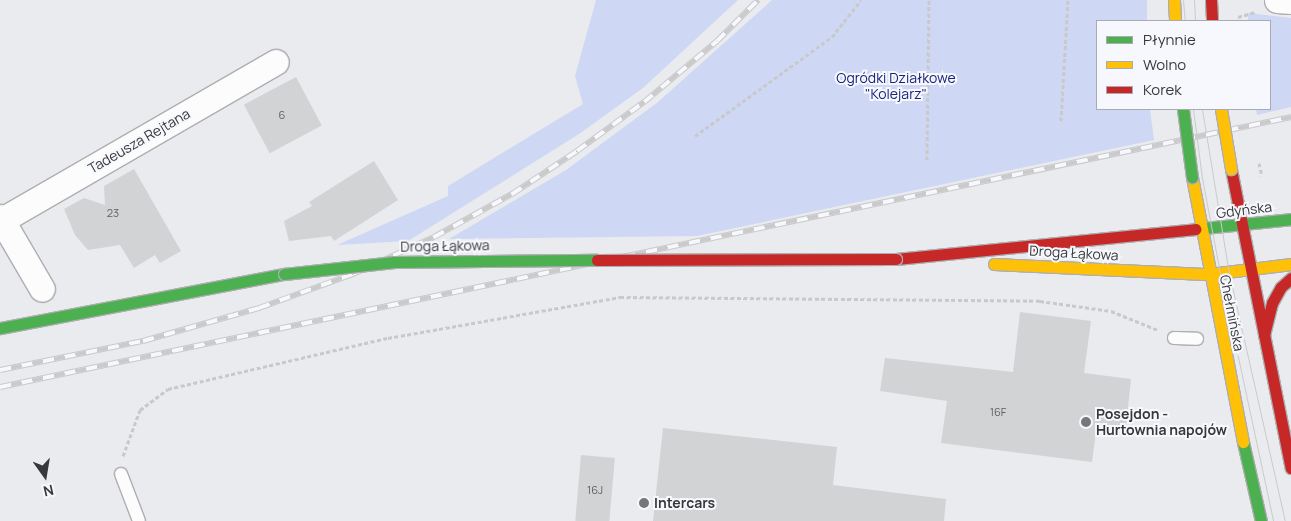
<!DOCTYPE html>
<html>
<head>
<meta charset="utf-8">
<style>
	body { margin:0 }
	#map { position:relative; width:1291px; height:521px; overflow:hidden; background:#eaebef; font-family:Manrope,sans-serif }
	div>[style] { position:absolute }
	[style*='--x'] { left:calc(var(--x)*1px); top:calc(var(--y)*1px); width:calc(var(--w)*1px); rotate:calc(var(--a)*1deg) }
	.green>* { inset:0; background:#ced8f4 }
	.building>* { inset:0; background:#d2d3d5; transform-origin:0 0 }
	.path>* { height:3px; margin-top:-1.5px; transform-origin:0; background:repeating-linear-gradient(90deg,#c9c9ca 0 4px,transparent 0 6.5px) }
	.roads { filter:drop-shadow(1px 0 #aeaeb1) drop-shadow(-1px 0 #aeaeb1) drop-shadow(0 1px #aeaeb1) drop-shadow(0 -1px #aeaeb1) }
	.lane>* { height:12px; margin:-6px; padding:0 6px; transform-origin:6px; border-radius:6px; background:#fcfcfd }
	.street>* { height:25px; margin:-12.5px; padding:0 12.5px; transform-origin:12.5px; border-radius:12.5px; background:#fcfcfd }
	.fast>* { height:11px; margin:-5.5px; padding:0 5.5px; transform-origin:5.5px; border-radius:5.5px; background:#4caf50 }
	.slow>* { height:11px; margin:-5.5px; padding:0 5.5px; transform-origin:5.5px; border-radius:5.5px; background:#ffc107 }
	.jam>* { height:11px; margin:-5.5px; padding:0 5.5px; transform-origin:5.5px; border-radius:5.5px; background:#c62828 }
	.tram>* { height:1px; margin:-0.5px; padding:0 0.5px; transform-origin:0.5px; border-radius:0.5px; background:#cacacb }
	.rail>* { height:5.5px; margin-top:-2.75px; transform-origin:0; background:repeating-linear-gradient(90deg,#f6f8fd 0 11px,#cacacb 0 22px); box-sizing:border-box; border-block:1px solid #cacacb }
	.path-bridge>* { height:3px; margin-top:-1.5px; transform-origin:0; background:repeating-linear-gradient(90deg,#c9c9ca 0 4px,transparent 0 6.5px) }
	.bridges { filter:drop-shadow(1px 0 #aeaeb1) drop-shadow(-1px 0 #aeaeb1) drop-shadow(0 1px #aeaeb1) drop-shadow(0 -1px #aeaeb1) }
	.fast-bridge>* { height:11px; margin:-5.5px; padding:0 5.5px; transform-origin:5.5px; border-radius:5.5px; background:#4caf50 }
	.slow-bridge>* { height:11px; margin:-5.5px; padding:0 5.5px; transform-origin:5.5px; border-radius:5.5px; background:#ffc107 }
	.jam-bridge>* { height:11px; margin:-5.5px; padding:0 5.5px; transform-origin:5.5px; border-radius:5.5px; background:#c62828 }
	.dots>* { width:14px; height:14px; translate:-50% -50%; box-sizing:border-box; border:2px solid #f6f8fd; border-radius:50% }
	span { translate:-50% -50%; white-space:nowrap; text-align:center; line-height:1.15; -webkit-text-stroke:4px #f6f8fd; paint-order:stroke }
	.number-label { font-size:11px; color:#5f6062 }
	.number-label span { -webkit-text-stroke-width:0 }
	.park-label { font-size:14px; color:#1a2278 }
	.street-label { font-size:14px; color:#38383a }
	.poi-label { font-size:14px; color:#38383a; font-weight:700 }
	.left { translate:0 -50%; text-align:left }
	.legend { position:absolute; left:1096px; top:20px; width:175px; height:90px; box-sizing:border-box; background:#f6f8fd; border:1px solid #aaabaf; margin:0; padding:6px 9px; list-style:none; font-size:15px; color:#38383a }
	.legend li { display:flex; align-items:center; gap:10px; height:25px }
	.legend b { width:25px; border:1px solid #aaabaf }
	.north { position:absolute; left:20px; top:451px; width:50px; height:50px; -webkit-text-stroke:4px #f6f8fd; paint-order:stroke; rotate:167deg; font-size:14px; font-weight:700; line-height:20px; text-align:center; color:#38383a }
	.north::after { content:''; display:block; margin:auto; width:18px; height:22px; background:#38383a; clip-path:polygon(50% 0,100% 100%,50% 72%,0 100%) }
</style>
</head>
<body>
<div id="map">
	<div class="green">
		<div style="clip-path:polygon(596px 0,738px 0,643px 88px,579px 134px,408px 241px,337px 245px,448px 196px,448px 186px,583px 104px,575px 76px)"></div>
		<div style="clip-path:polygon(772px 0,1147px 0,1147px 21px,1097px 21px,1097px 109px,1150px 109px,1154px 140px,697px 236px,449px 239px,566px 170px,658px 102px)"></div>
		<div style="clip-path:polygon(1248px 13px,1291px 18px,1291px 107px,1257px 115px,1256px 109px,1270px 109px,1270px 21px,1248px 21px)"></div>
	</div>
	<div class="building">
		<div style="left:296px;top:77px;width:55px;height:59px;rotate:62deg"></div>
		<div style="clip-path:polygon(374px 161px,398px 200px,334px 241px,331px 236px,289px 241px,284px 221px,312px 206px,309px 202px)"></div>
		<div style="clip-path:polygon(134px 169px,181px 251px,160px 263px,155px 255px,134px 268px,120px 245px,88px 250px,75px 235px,64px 209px,84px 198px,105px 205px,104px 186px)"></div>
		<div style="clip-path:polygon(1020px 312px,1091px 321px,1084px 373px,1131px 379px,1126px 427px,1097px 424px,1092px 462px,941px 443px,947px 401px,880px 391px,885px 358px,1013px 372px)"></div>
		<div style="clip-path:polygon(663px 428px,837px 447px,833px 485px,946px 499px,944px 521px,653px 521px)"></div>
		<div style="left:581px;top:455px;width:34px;height:66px;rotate:5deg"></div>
	</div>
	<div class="path">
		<div style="--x:1238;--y:17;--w:19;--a:-16"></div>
		<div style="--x:1061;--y:121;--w:121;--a:-86.7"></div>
		<div style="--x:695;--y:136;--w:169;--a:-35.9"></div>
		<div style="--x:832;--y:37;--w:47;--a:-51.9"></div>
		<div style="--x:927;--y:160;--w:160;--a:-89.3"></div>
		<div style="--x:123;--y:456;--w:49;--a:-69.7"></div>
		<div style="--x:140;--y:410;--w:35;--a:-37"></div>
		<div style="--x:168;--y:389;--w:226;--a:-13.1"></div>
		<div style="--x:388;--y:338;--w:236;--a:-10"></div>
		<div style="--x:620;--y:297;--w:420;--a:0.5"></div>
		<div style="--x:1040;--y:301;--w:72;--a:8"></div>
		<div style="--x:1111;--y:311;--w:51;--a:22"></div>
	</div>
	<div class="roads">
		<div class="lane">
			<div style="--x:1174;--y:338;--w:23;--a:2"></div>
			<div style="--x:121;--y:474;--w:50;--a:69"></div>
		</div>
		<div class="street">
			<div style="--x:1277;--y:0;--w:14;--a:4"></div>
			<div style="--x:0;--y:217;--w:83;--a:59.7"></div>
			<div style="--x:2;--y:220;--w:316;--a:-30"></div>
		</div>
		<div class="fast">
			<div style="--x:1195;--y:229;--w:97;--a:-5.9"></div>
			<div style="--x:0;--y:328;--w:289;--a:-10.8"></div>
			<div style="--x:1243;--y:442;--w:81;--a:77.2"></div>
		</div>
		<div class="slow">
			<div style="--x:1174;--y:0;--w:21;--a:87"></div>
			<div style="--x:1192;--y:177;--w:270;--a:79.1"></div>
			<div style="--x:994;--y:264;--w:216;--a:2.7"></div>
			<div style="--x:1210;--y:274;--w:82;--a:-7"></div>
		</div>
		<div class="jam">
			<div style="--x:1211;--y:0;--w:21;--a:87"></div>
			<div style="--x:1231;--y:169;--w:305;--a:78.7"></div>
			<div style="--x:896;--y:259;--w:301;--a:-5.7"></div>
			<div style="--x:1264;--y:335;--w:33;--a:-76"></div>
			<div style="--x:1272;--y:303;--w:18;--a:-61"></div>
			<div style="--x:1281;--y:287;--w:13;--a:-42"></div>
		</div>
	</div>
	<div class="tram">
		<div style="--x:1183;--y:0;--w:21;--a:85"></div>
		<div style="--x:1194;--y:0;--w:21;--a:87"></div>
		<div style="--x:1193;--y:109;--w:70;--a:82.6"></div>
		<div style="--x:1202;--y:178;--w:97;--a:79.3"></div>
		<div style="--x:1220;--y:273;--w:254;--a:77.9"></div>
		<div style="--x:1202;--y:109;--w:166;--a:80.7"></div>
		<div style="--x:1229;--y:273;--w:254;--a:77.3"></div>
	</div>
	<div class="rail">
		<div style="--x:0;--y:370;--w:146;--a:-11.5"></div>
		<div style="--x:143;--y:341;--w:121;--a:-15.9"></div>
		<div style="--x:259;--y:308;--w:100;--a:-19.9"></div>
		<div style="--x:353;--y:274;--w:89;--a:-24.6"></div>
		<div style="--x:434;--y:237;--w:89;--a:-28.9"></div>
		<div style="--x:512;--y:194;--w:78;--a:-33.5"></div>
		<div style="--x:577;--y:151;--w:83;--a:-36.2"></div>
		<div style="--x:644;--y:102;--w:95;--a:-39.9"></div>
		<div style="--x:717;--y:41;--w:58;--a:-45"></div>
		<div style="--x:0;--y:387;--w:1319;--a:-11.81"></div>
	</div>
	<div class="path-bridge">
		<div style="--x:1259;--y:163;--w:13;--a:77"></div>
	</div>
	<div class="bridges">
		<div class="fast-bridge">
			<div style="--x:1183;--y:109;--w:69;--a:82.5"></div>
			<div style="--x:284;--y:274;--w:111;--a:-6.2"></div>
			<div style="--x:394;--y:262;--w:203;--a:-0.6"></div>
		</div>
		<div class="slow-bridge">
			<div style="--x:1221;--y:109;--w:61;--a:80.5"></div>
		</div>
		<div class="jam-bridge">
			<div style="--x:597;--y:260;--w:299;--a:-0.2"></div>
		</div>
	</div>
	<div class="dots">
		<div style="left:1086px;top:422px;background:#767779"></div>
		<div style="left:644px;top:503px;background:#767779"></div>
	</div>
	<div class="number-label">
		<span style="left:282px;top:115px">6</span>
		<span style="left:113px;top:213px">23</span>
		<span style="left:998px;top:412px">16F</span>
		<span style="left:595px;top:490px">16J</span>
	</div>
	<div class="park-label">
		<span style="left:896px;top:86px">Ogródki Działkowe<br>"Kolejarz"</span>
	</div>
	<div class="street-label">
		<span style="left:139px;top:141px;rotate:-30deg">Tadeusza Rejtana</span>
		<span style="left:1244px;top:210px;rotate:-7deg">Gdyńska</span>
		<span style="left:445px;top:246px;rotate:-1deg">Droga Łąkowa</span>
		<span style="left:1074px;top:253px;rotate:3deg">Droga Łąkowa</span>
		<span style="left:1232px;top:313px;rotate:79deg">Chełmińska</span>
	</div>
	<div class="poi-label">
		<span class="left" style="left:1096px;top:422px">Posejdon -<br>Hurtownia napojów</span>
		<span class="left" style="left:654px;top:503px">Intercars</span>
	</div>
	<ul class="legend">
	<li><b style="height:6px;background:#4caf50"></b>Płynnie</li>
	<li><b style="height:6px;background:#ffc107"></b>Wolno</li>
	<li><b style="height:6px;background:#c62828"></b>Korek</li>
	</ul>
	<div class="north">N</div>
</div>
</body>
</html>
